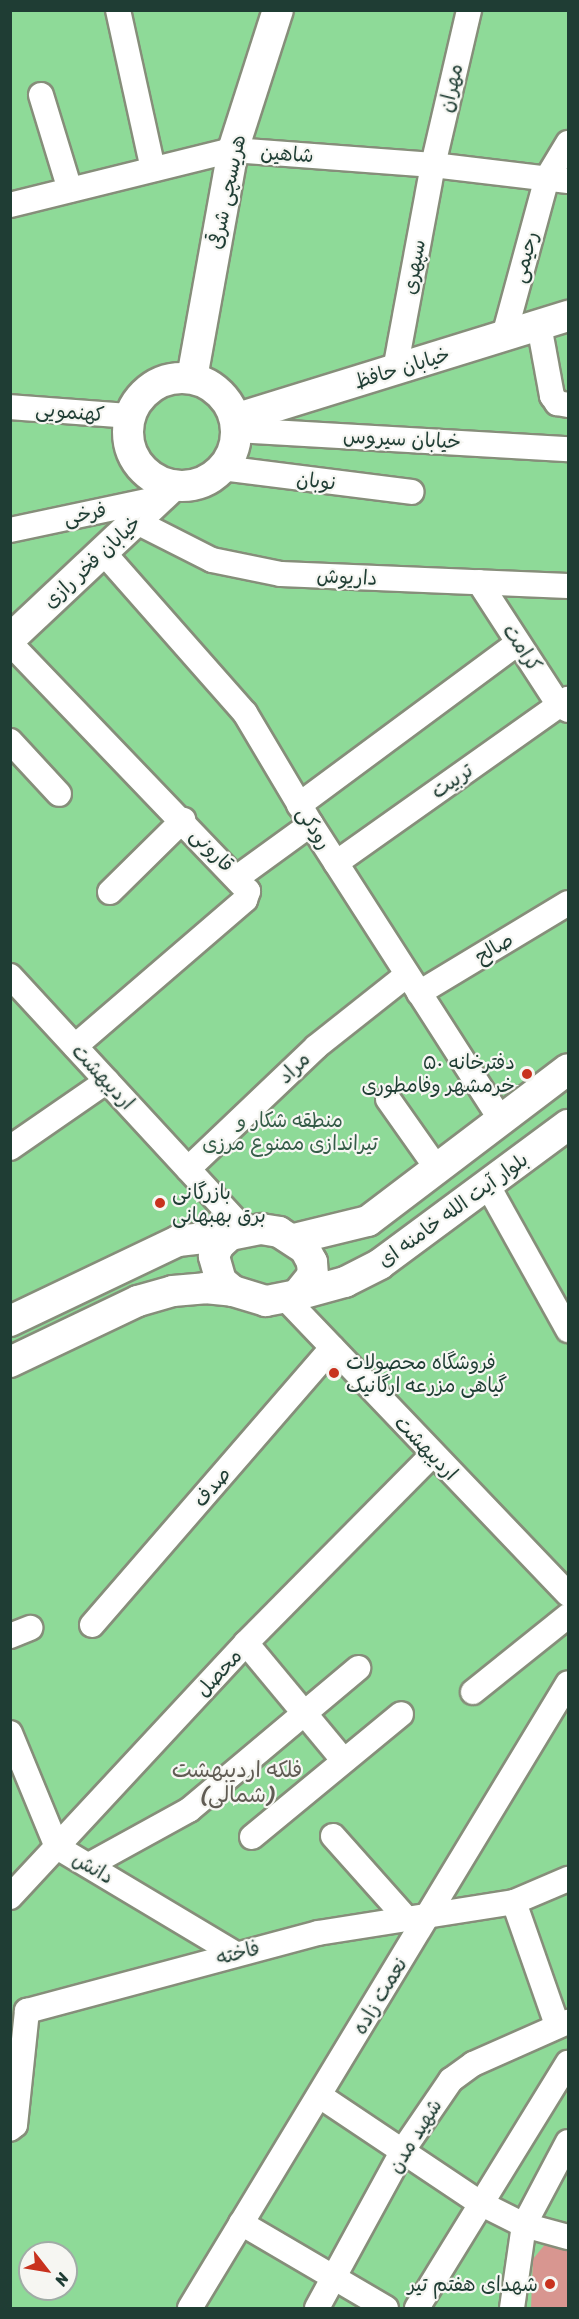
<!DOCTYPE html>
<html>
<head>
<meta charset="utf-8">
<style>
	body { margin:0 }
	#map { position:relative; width:579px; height:2319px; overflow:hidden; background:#ece0bf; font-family:Sriracha,"Playpen Sans Arabic",sans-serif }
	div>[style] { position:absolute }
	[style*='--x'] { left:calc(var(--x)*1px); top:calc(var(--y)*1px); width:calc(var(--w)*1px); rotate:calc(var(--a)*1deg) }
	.green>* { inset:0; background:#8eda98 }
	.building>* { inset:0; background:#d89690 }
	.roads { filter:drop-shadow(2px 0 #868e7a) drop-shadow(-2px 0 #868e7a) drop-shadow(0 2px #868e7a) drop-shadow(0 -2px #868e7a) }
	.minor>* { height:24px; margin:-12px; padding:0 12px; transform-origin:12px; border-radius:12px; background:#fff }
	.major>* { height:30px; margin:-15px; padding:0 15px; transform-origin:15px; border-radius:15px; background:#fff }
	.major>.ring { margin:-15px; padding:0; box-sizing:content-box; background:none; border:30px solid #fff; border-radius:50% }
	.dots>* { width:16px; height:16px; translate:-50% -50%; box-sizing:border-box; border:3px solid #f6f6f2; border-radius:50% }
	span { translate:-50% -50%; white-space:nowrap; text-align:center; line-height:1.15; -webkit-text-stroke:4.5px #f6f6f2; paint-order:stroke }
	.street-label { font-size:20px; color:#1f3d34 }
	.poi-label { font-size:20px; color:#1f3d34 }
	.right { translate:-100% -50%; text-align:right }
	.left { translate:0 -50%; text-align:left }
	.park-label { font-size:20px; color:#355c48 }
	.quarter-label { font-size:22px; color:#605c54 }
	.frame { position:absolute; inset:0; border:12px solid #1f3d34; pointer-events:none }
	.north { position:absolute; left:18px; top:2241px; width:60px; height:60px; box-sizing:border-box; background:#f6f6f2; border:2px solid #a0aca6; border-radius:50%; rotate:121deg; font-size:16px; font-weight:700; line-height:24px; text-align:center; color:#1f3d34 }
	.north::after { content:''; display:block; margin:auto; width:21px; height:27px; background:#c8321e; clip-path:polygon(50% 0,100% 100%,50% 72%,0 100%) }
</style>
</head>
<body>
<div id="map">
	<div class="green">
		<div style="clip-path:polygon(evenodd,11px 11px,568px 11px,568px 2308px,11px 2308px,11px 11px,30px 2253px,66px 2253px,66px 2289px,30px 2289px,30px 2253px)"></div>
	</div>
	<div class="building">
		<div style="clip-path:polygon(547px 2242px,568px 2247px,568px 2308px,531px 2308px,533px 2259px)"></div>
	</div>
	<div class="roads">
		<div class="minor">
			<div style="--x:118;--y:10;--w:163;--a:77.6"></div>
			<div style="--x:41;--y:95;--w:99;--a:73"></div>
			<div style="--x:10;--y:205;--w:230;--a:-13.9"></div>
			<div style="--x:233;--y:150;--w:201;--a:4.3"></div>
			<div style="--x:433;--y:165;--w:136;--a:6.8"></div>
			<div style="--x:539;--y:325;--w:72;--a:79.6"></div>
			<div style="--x:552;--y:396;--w:9;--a:54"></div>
			<div style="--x:557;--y:403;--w:11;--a:10"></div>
			<div style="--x:504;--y:336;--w:164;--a:-74.8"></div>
			<div style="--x:547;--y:178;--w:41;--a:-59"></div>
			<div style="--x:395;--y:370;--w:208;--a:-79.5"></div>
			<div style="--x:433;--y:165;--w:159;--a:-76.9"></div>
			<div style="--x:10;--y:407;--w:120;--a:4.3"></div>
			<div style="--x:236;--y:430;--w:333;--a:3.3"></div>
			<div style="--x:222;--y:468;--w:191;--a:7.2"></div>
			<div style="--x:135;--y:521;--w:86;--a:26.9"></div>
			<div style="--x:212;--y:560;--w:70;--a:11.5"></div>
			<div style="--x:281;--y:574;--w:287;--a:2.4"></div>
			<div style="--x:10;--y:530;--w:153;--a:-12"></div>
			<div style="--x:103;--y:552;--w:215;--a:48.6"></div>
			<div style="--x:245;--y:713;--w:129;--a:59.3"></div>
			<div style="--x:311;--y:824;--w:353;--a:57.3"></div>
			<div style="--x:479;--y:582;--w:147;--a:57"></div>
			<div style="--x:559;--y:705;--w:10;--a:29"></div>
			<div style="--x:10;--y:643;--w:344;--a:46.2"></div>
			<div style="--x:248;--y:891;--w:9;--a:108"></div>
			<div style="--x:245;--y:900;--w:224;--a:139.3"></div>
			<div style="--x:10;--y:741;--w:72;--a:47.2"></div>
			<div style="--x:299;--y:805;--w:272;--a:-36.5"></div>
			<div style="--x:336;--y:863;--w:284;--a:-35.3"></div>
			<div style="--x:238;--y:877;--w:90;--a:-36"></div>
			<div style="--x:110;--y:892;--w:103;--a:-44.6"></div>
			<div style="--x:10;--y:976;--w:345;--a:47.3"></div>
			<div style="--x:419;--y:993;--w:174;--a:-31.1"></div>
			<div style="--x:388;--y:1099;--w:87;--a:54.8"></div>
			<div style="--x:10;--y:1148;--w:118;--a:-34.6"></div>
			<div style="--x:188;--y:1169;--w:177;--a:-43.6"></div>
			<div style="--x:316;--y:1047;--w:116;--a:-38.4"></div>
			<div style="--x:488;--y:1186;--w:165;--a:60.9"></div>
			<div style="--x:286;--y:1299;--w:408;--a:46.3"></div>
			<div style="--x:92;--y:1625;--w:367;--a:-49.1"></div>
			<div style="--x:10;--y:1636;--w:22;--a:-22"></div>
			<div style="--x:246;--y:1643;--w:153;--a:50.3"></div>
			<div style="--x:473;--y:1692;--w:122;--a:-38.7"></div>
			<div style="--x:10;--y:1733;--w:123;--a:67.6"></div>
			<div style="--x:57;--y:1847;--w:206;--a:30.9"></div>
			<div style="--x:333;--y:1836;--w:111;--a:48.3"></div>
			<div style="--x:252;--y:1837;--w:193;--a:-39.5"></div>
			<div style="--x:89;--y:1865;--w:114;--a:-28.8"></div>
			<div style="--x:189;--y:1810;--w:221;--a:-40"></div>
			<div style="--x:10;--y:1897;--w:347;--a:-47.1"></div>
			<div style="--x:246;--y:1643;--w:264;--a:-45.3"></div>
			<div style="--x:514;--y:1902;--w:130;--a:70.7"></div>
			<div style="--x:320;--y:2096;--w:192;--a:33.8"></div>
			<div style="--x:480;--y:2203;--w:49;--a:26.6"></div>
			<div style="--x:524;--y:2225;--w:46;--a:15.3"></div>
			<div style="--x:10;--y:2129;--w:6;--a:-39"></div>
			<div style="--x:15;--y:2125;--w:115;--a:-84"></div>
			<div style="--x:27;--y:2011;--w:301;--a:-15"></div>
			<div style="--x:318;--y:1933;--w:198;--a:-9"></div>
			<div style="--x:514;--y:1902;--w:59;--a:-23.1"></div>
			<div style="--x:241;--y:2223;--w:168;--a:30.4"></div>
			<div style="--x:190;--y:2308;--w:730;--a:-58.83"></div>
			<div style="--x:317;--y:2308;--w:180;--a:-61.4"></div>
			<div style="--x:403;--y:2150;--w:85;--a:-55.6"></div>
			<div style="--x:451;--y:2080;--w:27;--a:-36"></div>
			<div style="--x:473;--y:2064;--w:104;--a:-23.9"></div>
			<div style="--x:417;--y:2308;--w:288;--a:-58.4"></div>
			<div style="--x:512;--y:2308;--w:84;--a:-81.8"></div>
			<div style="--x:524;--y:2225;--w:94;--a:-62.1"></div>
		</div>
		<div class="major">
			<div class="ring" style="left:128px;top:378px;width:78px;height:78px"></div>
			<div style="--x:192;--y:378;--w:232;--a:-79.8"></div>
			<div style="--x:233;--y:150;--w:147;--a:-72.2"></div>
			<div style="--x:235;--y:419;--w:349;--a:-17.2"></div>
			<div style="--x:10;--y:639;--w:224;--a:-43.2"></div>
			<div style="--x:261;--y:1229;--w:18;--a:9"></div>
			<div style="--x:279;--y:1232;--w:31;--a:33"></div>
			<div style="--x:305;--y:1249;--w:15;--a:62"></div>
			<div style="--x:312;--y:1262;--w:13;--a:86"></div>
			<div style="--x:313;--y:1275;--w:26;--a:129"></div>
			<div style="--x:297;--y:1295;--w:32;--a:169"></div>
			<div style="--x:266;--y:1301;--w:34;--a:-163"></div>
			<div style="--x:233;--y:1291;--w:16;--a:-140"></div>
			<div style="--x:221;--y:1281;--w:26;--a:-106"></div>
			<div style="--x:214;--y:1256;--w:12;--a:-66"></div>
			<div style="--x:219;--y:1245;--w:15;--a:-42"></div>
			<div style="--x:230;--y:1235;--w:32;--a:-11"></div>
			<div style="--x:294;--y:1239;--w:76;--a:-13.7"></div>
			<div style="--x:368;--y:1221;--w:251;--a:-37.2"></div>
			<div style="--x:297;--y:1295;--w:50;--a:-15.2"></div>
			<div style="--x:345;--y:1282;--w:39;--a:-27"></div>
			<div style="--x:380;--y:1264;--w:234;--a:-36.5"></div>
			<div style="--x:10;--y:1321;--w:186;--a:-25.5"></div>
			<div style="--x:178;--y:1241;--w:52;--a:-6.6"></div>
			<div style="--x:10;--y:1362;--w:142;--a:-25.5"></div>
			<div style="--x:138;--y:1301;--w:36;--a:-16"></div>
			<div style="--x:173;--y:1291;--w:32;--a:-5"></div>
			<div style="--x:205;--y:1288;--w:28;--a:6"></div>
		</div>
	</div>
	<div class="dots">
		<div style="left:527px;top:1074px;background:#c8321e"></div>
		<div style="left:160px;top:1203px;background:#c8321e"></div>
		<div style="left:334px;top:1373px;background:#c8321e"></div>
		<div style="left:550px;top:2284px;background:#c8321e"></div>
	</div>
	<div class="street-label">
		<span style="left:451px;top:88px;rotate:-77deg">مهران</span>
		<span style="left:287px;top:154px;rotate:4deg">شاهین</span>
		<span style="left:227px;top:192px;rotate:-78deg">هریسچی شرقی</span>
		<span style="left:525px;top:257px;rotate:-75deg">رحیمی</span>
		<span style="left:414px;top:267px;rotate:-80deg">سپهری</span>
		<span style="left:402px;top:368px;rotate:-17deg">خیابان حافظ</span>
		<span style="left:70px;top:412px;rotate:5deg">کهنمویی</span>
		<span style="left:402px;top:439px;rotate:3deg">خیابان سیروس</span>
		<span style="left:316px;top:481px;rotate:6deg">نوبان</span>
		<span style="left:85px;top:514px;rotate:-12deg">فرخی</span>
		<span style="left:92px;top:562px;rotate:-43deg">خیابان فخر رازی</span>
		<span style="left:347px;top:577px;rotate:3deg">داریوش</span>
		<span style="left:522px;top:648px;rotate:56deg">کرامت</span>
		<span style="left:452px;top:781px;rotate:-35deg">تربیت</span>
		<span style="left:314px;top:828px;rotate:58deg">رودکی</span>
		<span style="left:212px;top:850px;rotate:46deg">قارونی</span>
		<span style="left:494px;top:948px;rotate:-31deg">صالح</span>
		<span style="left:294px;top:1068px;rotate:-44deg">مراد</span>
		<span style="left:103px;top:1077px;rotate:47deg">اردیبهشت</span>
		<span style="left:453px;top:1210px;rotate:-36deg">بلوار آیت الله خامنه ای</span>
		<span style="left:426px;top:1448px;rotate:46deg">اردیبهشت</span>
		<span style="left:212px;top:1487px;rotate:-49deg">صدف</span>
		<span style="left:219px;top:1673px;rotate:-47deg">محصل</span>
		<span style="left:93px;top:1868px;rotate:30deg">دانش</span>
		<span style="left:238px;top:1953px;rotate:-14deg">فاخته</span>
		<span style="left:380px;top:1996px;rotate:-59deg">نعمت زاده</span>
		<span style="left:415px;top:2136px;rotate:-58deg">شهید مدن</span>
	</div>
	<div class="poi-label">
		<span class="right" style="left:515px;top:1074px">دفترخانه ۵۰<br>خرمشهر وفامطوری</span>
		<span class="left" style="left:172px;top:1204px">بازرگانی<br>برق بهبهانی</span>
		<span class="left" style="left:346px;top:1374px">فروشگاه محصولات<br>گیاهی مزرعه ارگانیک</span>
		<span class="right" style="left:538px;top:2284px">شهدای هفتم تیر</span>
	</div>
	<div class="park-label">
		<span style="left:290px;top:1132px">منطقه شکار و<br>تیراندازی ممنوع مرزی</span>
	</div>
	<div class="quarter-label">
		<span style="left:237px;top:1782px">فلکه اردیبهشت<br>(شمالی)</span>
	</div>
	<div class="frame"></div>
	<div class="north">N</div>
</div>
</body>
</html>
